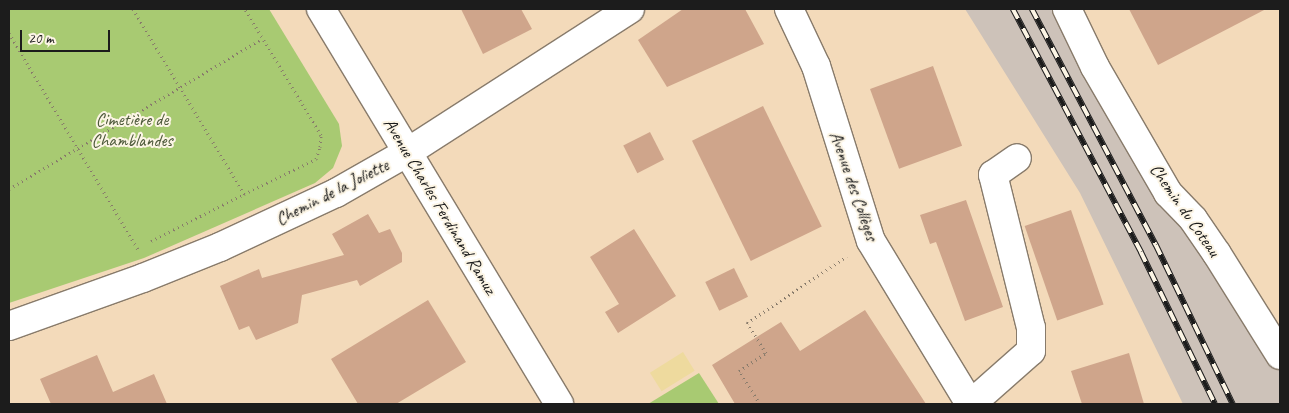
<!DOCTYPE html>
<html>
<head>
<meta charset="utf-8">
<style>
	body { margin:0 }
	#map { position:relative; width:1289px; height:413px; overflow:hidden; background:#f3daba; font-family:Caveat,sans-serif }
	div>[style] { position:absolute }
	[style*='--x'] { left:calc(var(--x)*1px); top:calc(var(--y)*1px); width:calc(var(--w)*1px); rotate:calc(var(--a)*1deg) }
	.industrial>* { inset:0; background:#cdc2b9 }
	.green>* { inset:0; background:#a8ca72 }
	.sand>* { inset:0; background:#eeda9e; transform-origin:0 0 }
	.building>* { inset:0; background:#cfa58b; transform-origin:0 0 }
	.path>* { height:3px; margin-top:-1.5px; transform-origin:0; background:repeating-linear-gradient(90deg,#887b6b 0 1px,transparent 0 5px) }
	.roads { filter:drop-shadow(1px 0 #887b6b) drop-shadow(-1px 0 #887b6b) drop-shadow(0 1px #887b6b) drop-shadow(0 -1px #887b6b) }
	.minor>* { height:28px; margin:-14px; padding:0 14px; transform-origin:14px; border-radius:14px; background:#fff }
	.rail>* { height:5.5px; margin-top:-2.75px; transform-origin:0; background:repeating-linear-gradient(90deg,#fcf5e5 0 11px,#1c1c1c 0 22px); box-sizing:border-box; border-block:1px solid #1c1c1c }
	span { translate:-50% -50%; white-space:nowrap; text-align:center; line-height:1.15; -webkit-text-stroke:4px #fcf5e5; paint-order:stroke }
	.park-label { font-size:18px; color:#4d593a }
	.street-label { font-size:18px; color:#1c1c1c }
	.frame { position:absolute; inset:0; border:10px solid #1c1c1c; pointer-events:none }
	.scale { position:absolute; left:20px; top:30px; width:90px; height:22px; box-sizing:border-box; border:2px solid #1c1c1c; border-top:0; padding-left:6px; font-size:15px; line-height:18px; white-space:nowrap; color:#1c1c1c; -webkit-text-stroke:4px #fcf5e5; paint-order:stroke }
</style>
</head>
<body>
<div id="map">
	<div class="industrial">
		<div style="clip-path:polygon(965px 9px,1067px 9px,1280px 355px,1280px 404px,1183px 404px,1080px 193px)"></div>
	</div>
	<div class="green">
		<div style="clip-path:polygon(9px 9px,269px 9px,339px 124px,342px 146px,333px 168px,315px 183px,144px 258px,9px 303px)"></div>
		<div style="clip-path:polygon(699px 373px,719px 404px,648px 404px)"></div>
	</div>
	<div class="sand">
		<div style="left:683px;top:352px;width:22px;height:39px;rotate:58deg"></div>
	</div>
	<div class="building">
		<div style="clip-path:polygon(461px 9px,521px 9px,532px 29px,483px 54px)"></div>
		<div style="clip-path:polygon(683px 9px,745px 9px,764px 44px,667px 87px,638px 40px)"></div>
		<div style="clip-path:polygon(1129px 9px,1266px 9px,1158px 65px)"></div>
		<div style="left:933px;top:66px;width:85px;height:67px;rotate:70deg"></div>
		<div style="left:763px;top:106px;width:134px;height:79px;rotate:64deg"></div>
		<div style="left:650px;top:132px;width:31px;height:30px;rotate:63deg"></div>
		<div style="clip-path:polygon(966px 200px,1003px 307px,965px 321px,936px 242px,930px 244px,920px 215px)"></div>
		<div style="left:1071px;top:210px;width:100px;height:49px;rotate:71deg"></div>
		<div style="clip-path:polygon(368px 214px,379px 233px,390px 229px,402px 253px,402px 262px,360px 286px,357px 280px,302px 295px,298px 323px,256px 340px,249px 326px,239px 330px,220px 286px,259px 269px,262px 278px,344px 255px,332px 234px)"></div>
		<div style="clip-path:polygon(634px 229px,676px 296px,618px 333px,605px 312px,619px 304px,590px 257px)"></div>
		<div style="left:734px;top:268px;width:32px;height:32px;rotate:64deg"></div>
		<div style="clip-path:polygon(428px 300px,466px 362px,396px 404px,358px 404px,331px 359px)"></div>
		<div style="clip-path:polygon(865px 310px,926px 404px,735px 404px,712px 365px,781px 322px,800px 351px)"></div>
		<div style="clip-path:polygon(1129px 353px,1144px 404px,1082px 404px,1071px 371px)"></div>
		<div style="clip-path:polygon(97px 355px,113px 392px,154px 374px,167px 404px,51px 404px,40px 379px)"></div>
	</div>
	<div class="path">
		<div style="--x:133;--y:9;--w:216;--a:59"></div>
		<div style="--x:244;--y:194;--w:80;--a:-25.9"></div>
		<div style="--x:316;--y:159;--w:13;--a:-72"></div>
		<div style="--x:320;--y:147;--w:12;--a:-85"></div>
		<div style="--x:321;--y:135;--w:147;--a:-121.1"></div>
		<div style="--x:9;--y:33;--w:252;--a:59.2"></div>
		<div style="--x:9;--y:189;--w:294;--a:-30.7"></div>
		<div style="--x:151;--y:241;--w:104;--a:-26.8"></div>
		<div style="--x:760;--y:404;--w:39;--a:-122"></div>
		<div style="--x:739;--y:371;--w:32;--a:-34"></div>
		<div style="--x:766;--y:353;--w:36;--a:-122"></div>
		<div style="--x:747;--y:323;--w:120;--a:-33.8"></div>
	</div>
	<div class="roads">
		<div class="minor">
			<div style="--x:321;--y:9;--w:461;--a:58.9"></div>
			<div style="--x:789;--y:9;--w:63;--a:64.7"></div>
			<div style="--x:816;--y:66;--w:183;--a:72.6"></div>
			<div style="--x:871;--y:241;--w:191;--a:58.7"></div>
			<div style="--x:1067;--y:9;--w:64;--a:64.2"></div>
			<div style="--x:1095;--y:67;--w:146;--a:59.9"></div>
			<div style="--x:1168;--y:193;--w:36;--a:46"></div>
			<div style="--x:1193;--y:219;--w:42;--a:55.6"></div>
			<div style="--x:1217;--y:254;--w:119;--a:58"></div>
			<div style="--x:9;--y:326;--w:142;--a:-19.7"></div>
			<div style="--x:143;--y:278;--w:83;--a:-21.9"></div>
			<div style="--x:220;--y:247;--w:128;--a:-25"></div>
			<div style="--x:336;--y:193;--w:83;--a:-29.7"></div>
			<div style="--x:408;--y:152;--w:264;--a:-32.8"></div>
			<div style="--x:971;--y:404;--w:80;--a:-41.5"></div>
			<div style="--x:1031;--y:351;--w:23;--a:-90"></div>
			<div style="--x:1031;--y:328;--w:158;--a:-103.9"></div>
			<div style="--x:993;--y:175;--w:29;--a:-35"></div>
		</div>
	</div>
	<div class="rail">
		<div style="--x:1013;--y:9;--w:275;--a:62.2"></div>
		<div style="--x:1141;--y:252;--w:169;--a:64"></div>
		<div style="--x:1032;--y:9;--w:267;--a:62.3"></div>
		<div style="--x:1156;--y:245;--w:177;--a:64.2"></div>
	</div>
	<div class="park-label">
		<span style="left:132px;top:130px">Cimetière de<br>Chamblandes</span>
	</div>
	<div class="street-label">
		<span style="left:854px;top:186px;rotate:71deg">Avenue des Collèges</span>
		<span style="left:332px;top:192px;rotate:-27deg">Chemin de la Joliette</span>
		<span style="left:440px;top:206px;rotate:59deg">Avenue Charles Ferdinand Ramuz</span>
		<span style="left:1185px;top:210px;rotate:55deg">Chemin du Coteau</span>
	</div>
	<div class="frame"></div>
	<div class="scale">20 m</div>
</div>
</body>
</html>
